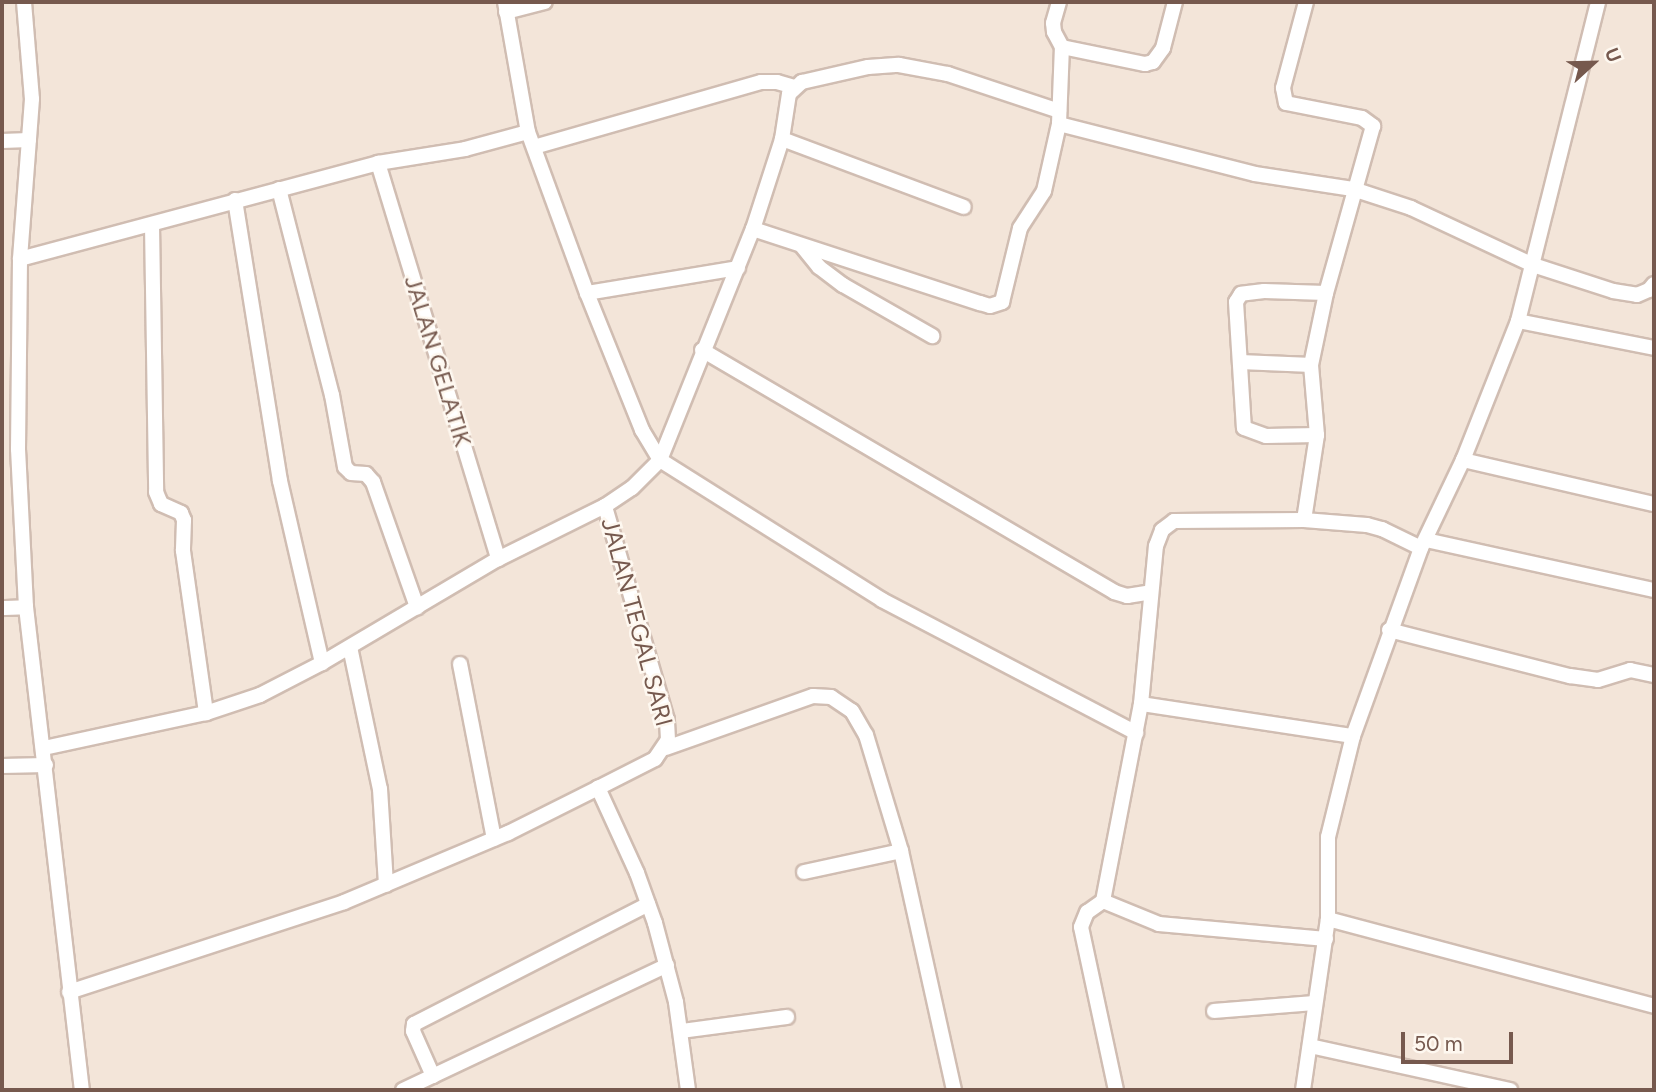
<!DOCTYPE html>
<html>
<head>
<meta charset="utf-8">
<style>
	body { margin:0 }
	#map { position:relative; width:1656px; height:1092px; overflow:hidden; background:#fcf3ea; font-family:Figtree,sans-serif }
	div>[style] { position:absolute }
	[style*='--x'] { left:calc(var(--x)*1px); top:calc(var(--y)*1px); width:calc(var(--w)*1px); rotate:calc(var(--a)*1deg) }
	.residential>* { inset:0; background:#f3e5d9; transform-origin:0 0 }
	.roads { filter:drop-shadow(2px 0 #d0bdb2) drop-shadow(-2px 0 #d0bdb2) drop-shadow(0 2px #d0bdb2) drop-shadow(0 -2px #d0bdb2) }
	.street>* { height:14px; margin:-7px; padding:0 7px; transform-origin:7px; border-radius:7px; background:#fff }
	span { translate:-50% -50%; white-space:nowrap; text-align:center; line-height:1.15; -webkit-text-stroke:5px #fef8f0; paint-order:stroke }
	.street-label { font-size:24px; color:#76594e }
	.frame { position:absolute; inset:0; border:4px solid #76594e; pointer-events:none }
	.north { position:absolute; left:1558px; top:28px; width:70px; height:70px; -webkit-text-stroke:5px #fef8f0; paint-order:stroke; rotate:68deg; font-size:19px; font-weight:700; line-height:28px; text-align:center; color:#76594e }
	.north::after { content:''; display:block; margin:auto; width:24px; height:32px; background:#76594e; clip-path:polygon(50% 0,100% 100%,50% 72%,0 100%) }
	.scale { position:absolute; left:1401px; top:1032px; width:112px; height:32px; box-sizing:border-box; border:4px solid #76594e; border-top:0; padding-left:9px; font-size:21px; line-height:24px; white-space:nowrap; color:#76594e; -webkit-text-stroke:5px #fef8f0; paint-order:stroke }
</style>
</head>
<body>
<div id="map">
	<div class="residential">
		<div style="left:2px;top:2px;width:1652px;height:1088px"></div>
	</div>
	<div class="roads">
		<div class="street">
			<div style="--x:24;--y:2;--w:97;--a:85.3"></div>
			<div style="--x:32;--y:99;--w:160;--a:94.3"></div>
			<div style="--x:20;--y:259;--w:190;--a:90.6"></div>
			<div style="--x:18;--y:449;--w:158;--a:87.1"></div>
			<div style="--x:26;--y:607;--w:486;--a:83.4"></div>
			<div style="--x:505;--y:2;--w:132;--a:80"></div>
			<div style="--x:528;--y:132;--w:171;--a:69.9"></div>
			<div style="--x:587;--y:293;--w:148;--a:68.1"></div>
			<div style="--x:642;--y:430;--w:35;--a:59"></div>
			<div style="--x:660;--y:460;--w:262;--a:32.2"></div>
			<div style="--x:882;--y:600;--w:287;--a:27.6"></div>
			<div style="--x:1306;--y:2;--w:89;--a:105"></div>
			<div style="--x:1283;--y:88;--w:15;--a:79"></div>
			<div style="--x:1286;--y:103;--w:77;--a:11.2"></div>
			<div style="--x:1362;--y:118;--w:14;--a:36"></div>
			<div style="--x:1373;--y:126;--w:173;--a:105.7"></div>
			<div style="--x:506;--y:12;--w:40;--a:-14.4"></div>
			<div style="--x:1062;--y:47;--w:85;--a:11.6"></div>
			<div style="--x:1145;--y:64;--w:8;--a:-14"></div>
			<div style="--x:1153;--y:62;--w:17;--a:-54"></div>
			<div style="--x:1163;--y:48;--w:48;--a:-75.4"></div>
			<div style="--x:1059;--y:124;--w:202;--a:14.3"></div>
			<div style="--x:1255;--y:174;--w:99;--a:8.7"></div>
			<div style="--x:1353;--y:189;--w:61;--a:18.1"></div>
			<div style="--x:1411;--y:208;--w:135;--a:25"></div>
			<div style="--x:1533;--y:265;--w:84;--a:18"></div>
			<div style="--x:1613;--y:291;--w:24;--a:9"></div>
			<div style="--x:1637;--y:295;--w:13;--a:-23"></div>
			<div style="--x:1649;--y:290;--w:8;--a:-50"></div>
			<div style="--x:782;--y:139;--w:194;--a:20.5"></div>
			<div style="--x:2;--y:141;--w:27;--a:-2"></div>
			<div style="--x:534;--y:147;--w:236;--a:-16"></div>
			<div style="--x:761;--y:82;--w:16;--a:0"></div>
			<div style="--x:777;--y:82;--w:18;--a:16"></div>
			<div style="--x:378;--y:163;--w:414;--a:73.1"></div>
			<div style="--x:279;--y:189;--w:213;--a:75.6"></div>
			<div style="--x:332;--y:395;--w:73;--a:79.8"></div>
			<div style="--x:345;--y:467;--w:8;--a:45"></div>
			<div style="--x:351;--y:473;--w:15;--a:4"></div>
			<div style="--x:366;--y:474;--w:11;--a:49"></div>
			<div style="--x:373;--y:482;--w:133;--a:70.6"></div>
			<div style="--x:235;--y:200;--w:285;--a:80.9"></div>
			<div style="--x:280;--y:481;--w:187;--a:77"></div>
			<div style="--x:152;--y:225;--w:267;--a:89.1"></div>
			<div style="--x:156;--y:492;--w:13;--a:67"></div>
			<div style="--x:161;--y:504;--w:22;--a:24"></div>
			<div style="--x:181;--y:513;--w:8;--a:67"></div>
			<div style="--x:184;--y:520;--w:31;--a:92"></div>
			<div style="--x:183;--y:551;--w:164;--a:81.9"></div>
			<div style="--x:753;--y:229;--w:95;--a:-72.1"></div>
			<div style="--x:782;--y:139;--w:46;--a:-81.2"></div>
			<div style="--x:789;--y:94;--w:18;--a:-43"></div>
			<div style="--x:802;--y:82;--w:68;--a:-12.8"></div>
			<div style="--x:868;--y:67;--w:31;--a:-4"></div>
			<div style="--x:899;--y:65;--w:50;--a:10.4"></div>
			<div style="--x:948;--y:74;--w:117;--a:18.4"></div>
			<div style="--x:802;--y:246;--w:27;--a:51"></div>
			<div style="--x:819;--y:267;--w:30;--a:37"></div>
			<div style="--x:843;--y:285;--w:103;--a:29.8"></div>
			<div style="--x:20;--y:259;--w:371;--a:-15"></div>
			<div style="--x:378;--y:163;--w:88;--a:-9.1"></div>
			<div style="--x:465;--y:149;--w:65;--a:-15.1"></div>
			<div style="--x:587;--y:293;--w:153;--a:-9.4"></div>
			<div style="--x:1518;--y:321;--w:139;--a:11.2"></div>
			<div style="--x:702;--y:350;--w:478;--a:30.4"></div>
			<div style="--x:1114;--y:592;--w:14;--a:17"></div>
			<div style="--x:1127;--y:596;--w:24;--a:-9"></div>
			<div style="--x:1241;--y:362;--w:70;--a:2.5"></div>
			<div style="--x:1463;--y:460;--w:196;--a:13"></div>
			<div style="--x:1304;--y:520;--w:86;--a:-81.3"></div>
			<div style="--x:1317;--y:435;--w:70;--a:-94.9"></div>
			<div style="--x:1311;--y:365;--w:74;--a:-78.2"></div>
			<div style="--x:1326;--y:293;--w:62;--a:-178.2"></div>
			<div style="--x:1264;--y:291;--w:23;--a:173"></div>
			<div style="--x:1241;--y:294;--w:9;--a:122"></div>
			<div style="--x:1236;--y:302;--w:126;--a:86.4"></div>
			<div style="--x:1244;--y:428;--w:23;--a:20"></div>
			<div style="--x:1266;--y:436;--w:51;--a:-1.1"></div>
			<div style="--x:1426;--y:540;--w:233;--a:12.4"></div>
			<div style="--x:2;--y:608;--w:24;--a:-2"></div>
			<div style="--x:1389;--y:630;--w:187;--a:14.3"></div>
			<div style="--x:1570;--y:676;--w:28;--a:8"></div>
			<div style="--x:1598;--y:680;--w:34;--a:-17"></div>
			<div style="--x:1630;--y:670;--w:25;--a:12"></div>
			<div style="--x:350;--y:647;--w:145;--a:78.1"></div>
			<div style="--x:380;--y:789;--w:96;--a:86.4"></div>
			<div style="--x:460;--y:664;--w:178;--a:79"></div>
			<div style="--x:1141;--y:704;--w:214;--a:8.6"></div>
			<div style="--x:44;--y:748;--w:166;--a:-12.2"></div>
			<div style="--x:206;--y:713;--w:57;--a:-18.4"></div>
			<div style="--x:260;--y:695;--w:70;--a:-27.3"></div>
			<div style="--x:322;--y:663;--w:204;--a:-30.6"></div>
			<div style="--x:498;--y:559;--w:119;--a:-26.4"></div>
			<div style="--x:666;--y:748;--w:156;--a:-19.5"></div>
			<div style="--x:813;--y:696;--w:18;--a:3"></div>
			<div style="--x:831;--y:697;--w:25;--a:34"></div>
			<div style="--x:852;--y:711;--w:28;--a:60"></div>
			<div style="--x:866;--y:735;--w:121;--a:73.2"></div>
			<div style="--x:901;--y:851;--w:245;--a:77.5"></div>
			<div style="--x:2;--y:766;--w:44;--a:-1.3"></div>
			<div style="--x:804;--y:872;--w:99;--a:-12.2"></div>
			<div style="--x:1103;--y:901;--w:19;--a:145"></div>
			<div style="--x:1087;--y:912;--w:16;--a:112"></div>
			<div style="--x:1081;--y:927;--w:167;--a:77.9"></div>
			<div style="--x:1328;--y:919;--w:337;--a:14.9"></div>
			<div style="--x:1326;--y:939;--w:168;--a:-174.9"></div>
			<div style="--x:1159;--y:924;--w:61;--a:-157.7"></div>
			<div style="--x:1103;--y:901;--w:201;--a:-79.1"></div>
			<div style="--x:1141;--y:704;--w:159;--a:-84.6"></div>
			<div style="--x:1156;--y:546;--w:17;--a:-69"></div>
			<div style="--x:1162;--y:530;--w:15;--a:-37"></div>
			<div style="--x:1174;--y:521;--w:130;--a:-0.4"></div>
			<div style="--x:1304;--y:520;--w:63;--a:4.5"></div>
			<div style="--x:1367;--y:525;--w:16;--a:15"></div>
			<div style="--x:1382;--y:529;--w:43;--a:26"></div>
			<div style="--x:69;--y:992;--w:289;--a:-18.1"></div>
			<div style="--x:344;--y:902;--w:178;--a:-22.8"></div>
			<div style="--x:508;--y:833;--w:101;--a:-26.6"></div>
			<div style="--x:1214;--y:1011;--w:100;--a:-4.6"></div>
			<div style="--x:682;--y:1031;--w:106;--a:-7.6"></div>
			<div style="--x:1310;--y:1046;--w:205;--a:12.4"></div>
			<div style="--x:433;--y:1076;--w:49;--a:-114"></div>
			<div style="--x:413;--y:1031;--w:7;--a:-82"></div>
			<div style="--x:414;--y:1024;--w:263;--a:-27.1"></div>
			<div style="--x:403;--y:1090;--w:292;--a:-25.3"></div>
			<div style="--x:688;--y:1090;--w:89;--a:-97.8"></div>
			<div style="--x:676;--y:1002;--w:82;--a:-104.9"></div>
			<div style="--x:655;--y:923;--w:53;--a:-109.8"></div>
			<div style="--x:637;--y:873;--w:94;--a:-114.6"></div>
			<div style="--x:598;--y:788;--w:64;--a:-27"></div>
			<div style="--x:655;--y:759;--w:23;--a:-56"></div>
			<div style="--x:668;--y:740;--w:20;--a:-93"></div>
			<div style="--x:667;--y:720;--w:223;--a:-106.2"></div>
			<div style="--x:605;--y:506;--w:32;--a:-34"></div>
			<div style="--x:632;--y:488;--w:40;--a:-45"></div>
			<div style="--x:660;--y:460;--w:249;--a:-68.1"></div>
			<div style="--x:753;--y:229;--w:239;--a:18.1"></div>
			<div style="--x:980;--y:303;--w:10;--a:17"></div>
			<div style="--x:990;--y:306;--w:13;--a:-18"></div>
			<div style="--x:1002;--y:302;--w:76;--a:-76.3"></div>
			<div style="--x:1020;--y:228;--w:44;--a:-57"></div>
			<div style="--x:1044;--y:191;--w:69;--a:-77.4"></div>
			<div style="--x:1059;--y:124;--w:77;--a:-87.8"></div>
			<div style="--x:1062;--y:47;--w:17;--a:-118"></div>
			<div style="--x:1054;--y:32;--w:9;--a:-96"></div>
			<div style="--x:1053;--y:23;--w:22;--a:-74"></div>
			<div style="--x:1303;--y:1090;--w:173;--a:-81.7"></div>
			<div style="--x:1328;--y:919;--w:82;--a:-90"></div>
			<div style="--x:1328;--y:837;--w:104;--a:-76.1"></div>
			<div style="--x:1353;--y:736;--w:200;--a:-70.1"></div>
			<div style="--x:1421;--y:548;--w:98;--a:-64.5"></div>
			<div style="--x:1463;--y:460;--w:149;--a:-68.4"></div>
			<div style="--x:1518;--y:321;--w:329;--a:-75.9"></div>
		</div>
	</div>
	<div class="street-label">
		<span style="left:438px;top:361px;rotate:73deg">JALAN GELATIK</span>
		<span style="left:637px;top:622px;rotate:75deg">JALAN TEGAL SARI</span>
	</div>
	<div class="frame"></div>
	<div class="north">U</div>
	<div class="scale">50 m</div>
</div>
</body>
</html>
